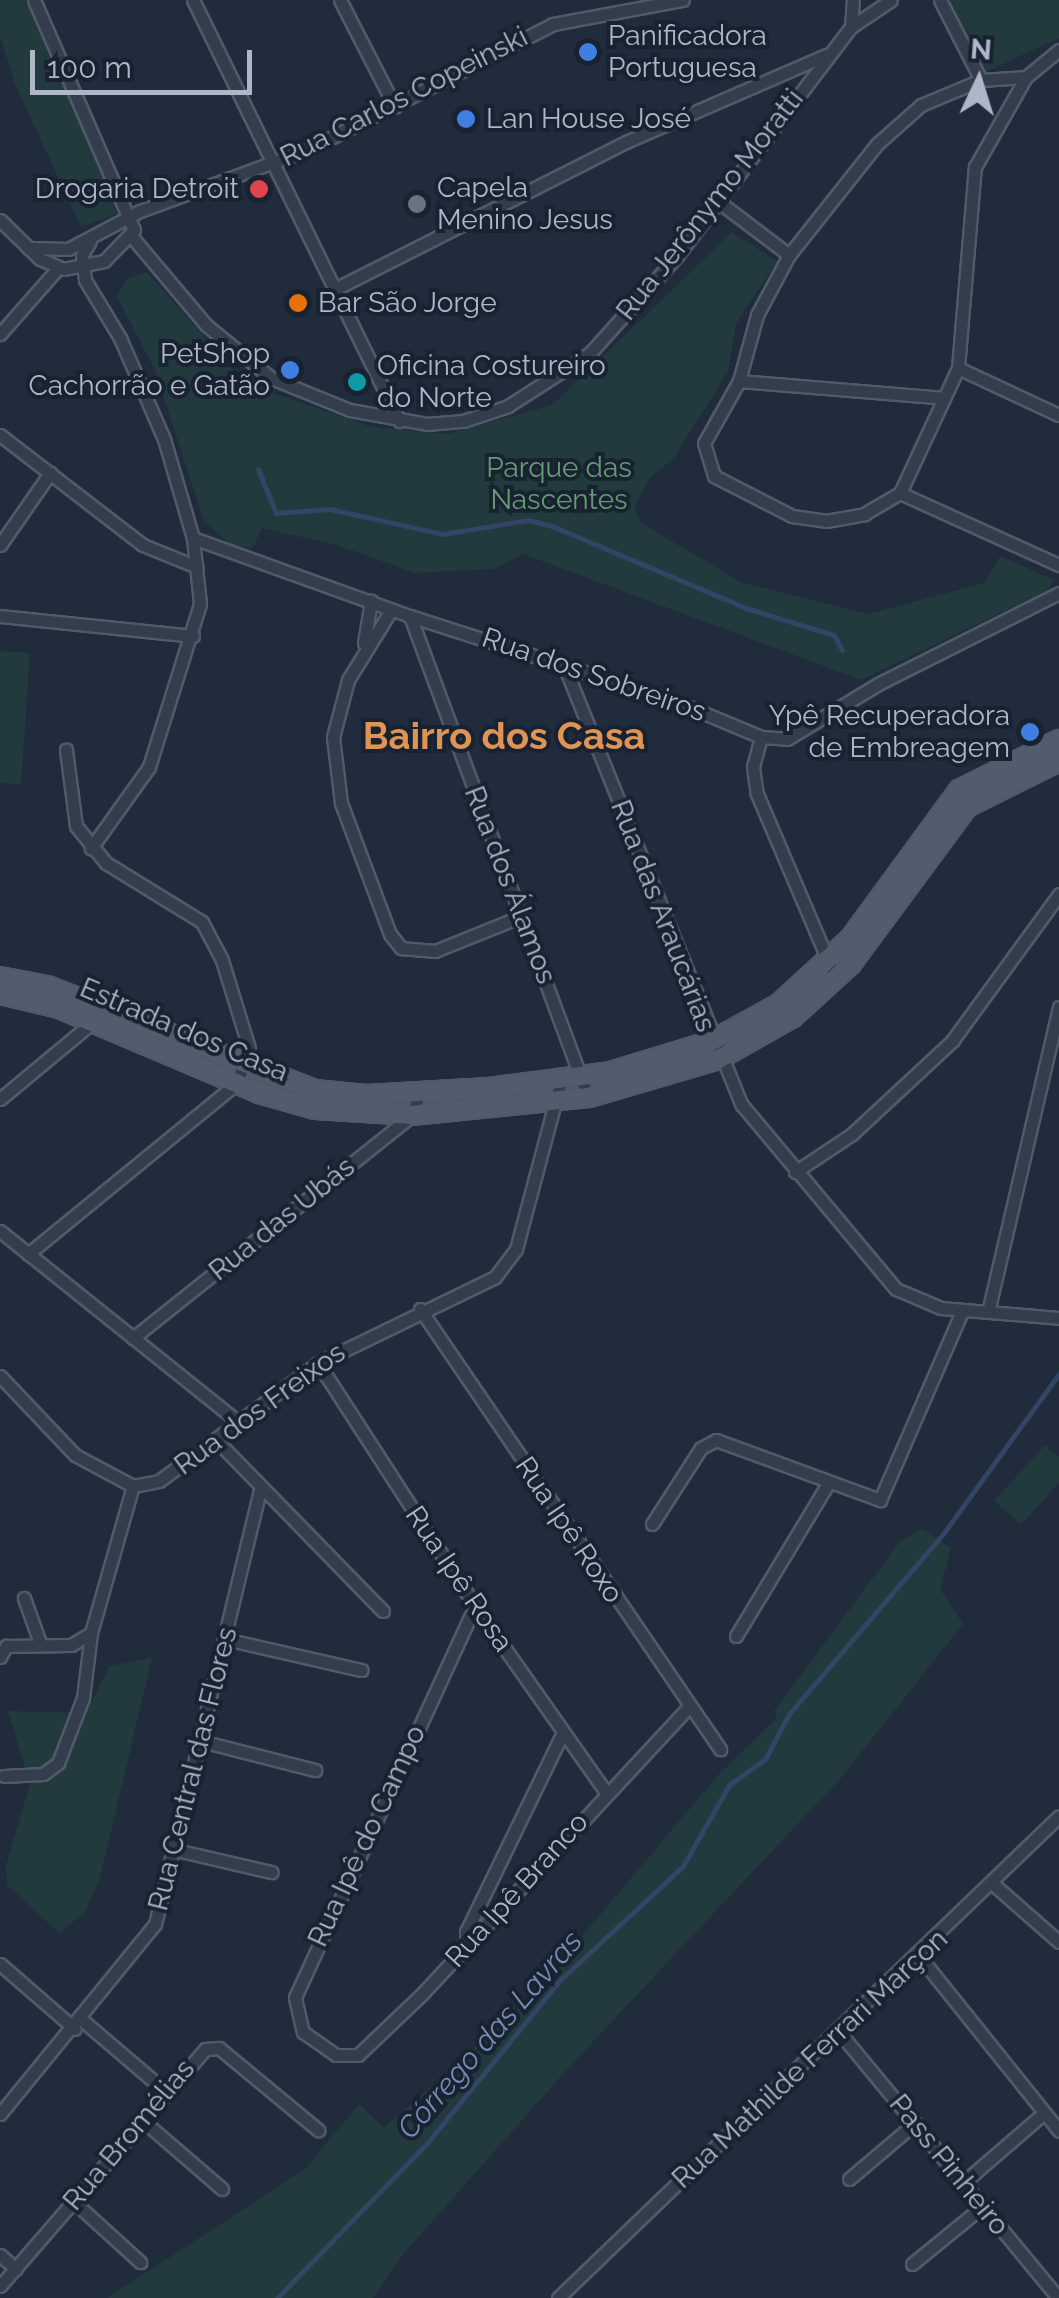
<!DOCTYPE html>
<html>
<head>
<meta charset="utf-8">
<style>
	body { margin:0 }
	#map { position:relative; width:1059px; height:2298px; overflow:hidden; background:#202b3c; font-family:Raleway,sans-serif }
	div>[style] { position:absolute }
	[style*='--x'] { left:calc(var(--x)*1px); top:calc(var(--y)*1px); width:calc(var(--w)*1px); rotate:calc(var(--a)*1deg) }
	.green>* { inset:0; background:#22393d }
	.stream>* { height:5px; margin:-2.5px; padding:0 2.5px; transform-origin:2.5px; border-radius:2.5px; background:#324565 }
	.roads { filter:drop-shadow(2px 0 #515a69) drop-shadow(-2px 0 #515a69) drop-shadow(0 2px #515a69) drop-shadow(0 -2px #515a69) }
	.minor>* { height:11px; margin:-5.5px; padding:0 5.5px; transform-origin:5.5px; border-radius:5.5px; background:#343d4c }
	.primary>* { height:18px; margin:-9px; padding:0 9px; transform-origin:9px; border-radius:9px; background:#515c6c }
	.dots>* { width:28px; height:28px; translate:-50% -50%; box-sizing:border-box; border:5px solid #192230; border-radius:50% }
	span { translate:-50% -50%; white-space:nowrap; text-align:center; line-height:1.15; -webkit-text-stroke:8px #192230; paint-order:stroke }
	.poi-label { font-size:28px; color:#aeb7c8 }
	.left { translate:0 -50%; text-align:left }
	.right { translate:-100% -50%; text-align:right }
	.street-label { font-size:28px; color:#aeb7c8 }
	.park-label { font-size:28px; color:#639b72 }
	.water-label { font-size:30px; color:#748db2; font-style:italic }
	.district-label { font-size:38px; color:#dd9455; font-weight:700 }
	.north { position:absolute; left:929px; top:30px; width:100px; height:100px; -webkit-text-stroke:8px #192230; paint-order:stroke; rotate:4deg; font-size:28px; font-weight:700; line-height:40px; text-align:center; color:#aeb7c8 }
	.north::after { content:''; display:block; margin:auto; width:35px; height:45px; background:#aeb7c8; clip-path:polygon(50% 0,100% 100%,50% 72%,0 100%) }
	.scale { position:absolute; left:30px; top:50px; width:222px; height:45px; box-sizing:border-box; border:5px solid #aeb7c8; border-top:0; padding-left:12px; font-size:30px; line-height:35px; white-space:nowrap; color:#aeb7c8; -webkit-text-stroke:8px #192230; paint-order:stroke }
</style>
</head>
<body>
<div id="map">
	<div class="green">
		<div style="clip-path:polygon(0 0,27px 0,51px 45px,117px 214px,81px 227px,15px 84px,0 36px)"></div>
		<div style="clip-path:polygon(949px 0,1059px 0,1059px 38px,986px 72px)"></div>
		<div style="clip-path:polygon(732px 232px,777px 261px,736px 324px,728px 372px,673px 459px,650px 478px,634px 506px,641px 523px,741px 582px,868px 614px,984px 583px,1000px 556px,1054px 580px,1048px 590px,861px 680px,523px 554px,493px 569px,415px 573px,337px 545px,262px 528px,252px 549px,228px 543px,204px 521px,154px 368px,117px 297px,126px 279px,147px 272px,237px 374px,268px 391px,372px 427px,447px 434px,552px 405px)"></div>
		<div style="clip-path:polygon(0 651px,30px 653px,21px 785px,0 783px)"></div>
		<div style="clip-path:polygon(1045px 1445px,1059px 1457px,1059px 1483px,1021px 1525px,994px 1501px)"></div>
		<div style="clip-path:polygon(923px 1529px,951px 1548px,940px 1589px,963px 1624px,840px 1779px,572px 2064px,405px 2252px,373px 2298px,107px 2298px,305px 2169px,359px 2104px,384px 2128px,529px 1999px,718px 1775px,777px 1718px,774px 1711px,901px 1540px)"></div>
		<div style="clip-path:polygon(152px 1658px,100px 1878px,85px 1912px,59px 1933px,7px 1885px,6px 1865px,30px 1784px,8px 1711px,86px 1713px,109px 1666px)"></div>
	</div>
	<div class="stream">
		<div style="--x:258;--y:469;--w:48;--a:67.8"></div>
		<div style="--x:276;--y:513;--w:54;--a:-4.2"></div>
		<div style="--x:330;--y:509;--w:116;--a:12.5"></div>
		<div style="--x:443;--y:534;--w:86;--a:-9.4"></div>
		<div style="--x:528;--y:520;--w:25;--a:14"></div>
		<div style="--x:552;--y:526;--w:211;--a:22.9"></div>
		<div style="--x:746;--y:608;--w:92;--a:17.1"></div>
		<div style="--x:834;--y:635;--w:17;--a:62"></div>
		<div style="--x:277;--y:2298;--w:217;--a:-45.9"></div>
		<div style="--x:428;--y:2142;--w:209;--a:-50.8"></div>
		<div style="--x:560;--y:1980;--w:168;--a:-42.8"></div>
		<div style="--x:683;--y:1866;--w:93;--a:-60.4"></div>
		<div style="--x:729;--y:1785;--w:44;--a:-35.8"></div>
		<div style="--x:765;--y:1759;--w:51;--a:-61.9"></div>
		<div style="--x:789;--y:1714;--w:237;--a:-49.5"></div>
		<div style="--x:943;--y:1534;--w:198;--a:-54.1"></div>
	</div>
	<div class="roads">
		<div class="minor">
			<div style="--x:193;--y:0;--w:469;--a:63.9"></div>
			<div style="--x:340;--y:0;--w:120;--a:62.8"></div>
			<div style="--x:940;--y:0;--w:90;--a:62.9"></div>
			<div style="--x:851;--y:27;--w:48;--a:-34"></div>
			<div style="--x:1026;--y:77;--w:45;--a:176.2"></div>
			<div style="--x:981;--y:80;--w:65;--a:157.4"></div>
			<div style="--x:921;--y:105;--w:59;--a:138.4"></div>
			<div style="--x:877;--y:144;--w:142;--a:128.4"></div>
			<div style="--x:789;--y:255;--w:68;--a:118.1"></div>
			<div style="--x:757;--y:315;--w:68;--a:105.3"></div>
			<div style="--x:739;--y:381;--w:71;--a:119.4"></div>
			<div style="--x:704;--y:443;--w:34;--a:73"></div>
			<div style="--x:714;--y:476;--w:88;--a:27.1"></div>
			<div style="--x:792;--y:516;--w:34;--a:8"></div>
			<div style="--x:826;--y:521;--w:39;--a:-10"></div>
			<div style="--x:864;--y:514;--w:42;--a:-30.3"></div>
			<div style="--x:900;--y:493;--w:138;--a:-65.1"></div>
			<div style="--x:958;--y:368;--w:202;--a:-85.2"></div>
			<div style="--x:975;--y:167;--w:103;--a:-60.5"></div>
			<div style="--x:1026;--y:77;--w:43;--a:-39.3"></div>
			<div style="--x:719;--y:202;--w:88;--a:37.1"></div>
			<div style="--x:0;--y:220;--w:56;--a:44.3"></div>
			<div style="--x:40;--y:259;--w:25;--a:23"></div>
			<div style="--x:63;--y:269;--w:42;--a:-11"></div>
			<div style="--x:104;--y:261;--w:43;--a:-45.9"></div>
			<div style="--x:134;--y:230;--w:251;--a:-113.5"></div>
			<div style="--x:132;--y:237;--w:115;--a:49.9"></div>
			<div style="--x:206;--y:325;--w:84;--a:39.2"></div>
			<div style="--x:271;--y:378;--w:85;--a:22.1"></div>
			<div style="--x:350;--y:410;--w:78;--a:10.3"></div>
			<div style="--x:427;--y:424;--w:36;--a:-5"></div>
			<div style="--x:463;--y:421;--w:47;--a:-18.4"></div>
			<div style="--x:508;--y:406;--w:98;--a:-32.9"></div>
			<div style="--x:590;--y:353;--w:130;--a:-48.1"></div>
			<div style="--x:677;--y:256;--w:288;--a:-52.8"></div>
			<div style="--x:851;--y:27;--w:27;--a:-86"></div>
			<div style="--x:90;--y:241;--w:16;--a:120"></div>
			<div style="--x:82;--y:255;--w:25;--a:83"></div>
			<div style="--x:85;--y:280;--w:68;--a:58.9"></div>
			<div style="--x:120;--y:338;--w:110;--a:66.5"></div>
			<div style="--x:164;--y:439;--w:103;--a:73.7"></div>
			<div style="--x:193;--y:538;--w:66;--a:83.9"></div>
			<div style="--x:200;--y:604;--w:171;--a:107.4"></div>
			<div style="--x:149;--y:767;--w:100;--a:125.6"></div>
			<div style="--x:28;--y:248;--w:40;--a:1.4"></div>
			<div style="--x:68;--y:249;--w:81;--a:-27.8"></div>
			<div style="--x:140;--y:211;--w:178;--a:-20.1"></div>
			<div style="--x:307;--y:150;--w:276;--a:-27.1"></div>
			<div style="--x:553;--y:24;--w:132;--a:-10.5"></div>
			<div style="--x:333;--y:290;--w:330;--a:-26.8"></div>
			<div style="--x:628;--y:141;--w:216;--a:-23.5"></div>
			<div style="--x:0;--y:334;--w:88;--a:-48.7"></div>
			<div style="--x:958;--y:368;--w:111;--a:25"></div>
			<div style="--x:739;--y:381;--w:206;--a:4.7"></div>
			<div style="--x:0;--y:435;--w:180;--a:37.6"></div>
			<div style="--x:143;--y:545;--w:58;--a:22.2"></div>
			<div style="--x:900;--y:493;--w:175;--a:24.4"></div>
			<div style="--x:193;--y:538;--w:231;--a:19.8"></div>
			<div style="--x:410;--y:616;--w:278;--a:17.8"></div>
			<div style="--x:675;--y:701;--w:93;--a:22.7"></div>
			<div style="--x:761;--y:737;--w:26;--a:4"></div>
			<div style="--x:787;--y:739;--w:106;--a:-31.1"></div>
			<div style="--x:878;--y:684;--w:203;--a:-26.7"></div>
			<div style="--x:0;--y:545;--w:88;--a:-55.2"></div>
			<div style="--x:391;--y:610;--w:82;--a:121.6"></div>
			<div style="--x:348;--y:680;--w:59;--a:104.7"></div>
			<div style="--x:333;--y:737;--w:66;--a:83.1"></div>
			<div style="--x:341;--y:803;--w:140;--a:69.5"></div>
			<div style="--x:390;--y:934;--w:18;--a:52"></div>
			<div style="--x:401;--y:948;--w:34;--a:5"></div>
			<div style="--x:435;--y:951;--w:94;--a:-21.9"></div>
			<div style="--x:0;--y:616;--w:194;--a:5.9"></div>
			<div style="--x:410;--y:616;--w:513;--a:69.69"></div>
			<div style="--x:364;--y:643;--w:43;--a:-80.5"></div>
			<div style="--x:563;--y:663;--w:477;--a:68"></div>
			<div style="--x:742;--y:1105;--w:240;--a:50.1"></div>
			<div style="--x:896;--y:1289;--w:49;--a:22.9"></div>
			<div style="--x:941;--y:1308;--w:118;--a:4.8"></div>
			<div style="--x:761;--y:737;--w:31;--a:105"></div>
			<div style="--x:753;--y:767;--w:27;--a:82"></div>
			<div style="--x:757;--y:794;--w:201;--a:66.9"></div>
			<div style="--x:0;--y:1099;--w:124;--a:-39.7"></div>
			<div style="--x:795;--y:1172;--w:69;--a:-33.7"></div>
			<div style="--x:852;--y:1134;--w:137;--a:-42.9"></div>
			<div style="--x:952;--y:1041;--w:182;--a:-53.9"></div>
			<div style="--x:0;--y:1231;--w:305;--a:38.7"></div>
			<div style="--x:28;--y:1254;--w:270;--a:-39.3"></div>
			<div style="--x:237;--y:1083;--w:37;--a:-71"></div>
			<div style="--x:249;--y:1048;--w:92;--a:-107.1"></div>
			<div style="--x:222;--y:960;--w:43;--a:-117.8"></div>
			<div style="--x:202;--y:922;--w:113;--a:-148.4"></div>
			<div style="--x:106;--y:863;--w:48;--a:-129"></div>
			<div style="--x:76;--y:826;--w:77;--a:-97.5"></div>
			<div style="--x:989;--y:1308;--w:309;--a:-76.9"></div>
			<div style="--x:420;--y:1309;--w:533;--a:55.71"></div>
			<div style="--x:133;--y:1338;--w:357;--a:-38.6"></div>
			<div style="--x:412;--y:1115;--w:24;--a:-71"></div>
			<div style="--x:318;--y:1363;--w:289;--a:57.1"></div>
			<div style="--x:475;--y:1606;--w:226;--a:54.9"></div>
			<div style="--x:0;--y:1376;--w:109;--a:46.5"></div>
			<div style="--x:75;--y:1455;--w:66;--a:28.1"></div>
			<div style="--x:133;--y:1486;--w:26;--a:-11"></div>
			<div style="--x:159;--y:1481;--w:198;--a:-36.6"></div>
			<div style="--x:318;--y:1363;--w:197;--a:-25.9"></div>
			<div style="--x:495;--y:1277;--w:35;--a:-53"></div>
			<div style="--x:516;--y:1249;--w:175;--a:-75.1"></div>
			<div style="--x:216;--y:1440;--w:239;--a:45.7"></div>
			<div style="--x:652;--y:1524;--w:90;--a:-57.2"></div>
			<div style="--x:701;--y:1448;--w:17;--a:-28"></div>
			<div style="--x:716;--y:1440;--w:175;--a:20.1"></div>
			<div style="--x:880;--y:1500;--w:206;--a:-66.5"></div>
			<div style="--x:24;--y:1598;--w:48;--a:70.4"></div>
			<div style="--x:475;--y:1606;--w:431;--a:114.7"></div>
			<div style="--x:295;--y:1998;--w:35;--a:77"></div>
			<div style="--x:303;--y:2032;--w:40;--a:34.9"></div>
			<div style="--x:336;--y:2055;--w:22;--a:0"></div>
			<div style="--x:358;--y:2055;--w:88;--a:-43.6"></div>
			<div style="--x:422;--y:1994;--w:392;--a:-47.1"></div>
			<div style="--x:736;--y:1636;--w:176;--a:-58.9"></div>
			<div style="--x:225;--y:1639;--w:140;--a:12.8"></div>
			<div style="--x:0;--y:1657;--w:13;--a:-61"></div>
			<div style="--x:6;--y:1646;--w:65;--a:-0.9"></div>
			<div style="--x:71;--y:1645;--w:23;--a:-31"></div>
			<div style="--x:91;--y:1633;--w:153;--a:-74.1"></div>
			<div style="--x:201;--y:1741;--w:118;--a:14.3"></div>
			<div style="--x:4;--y:1776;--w:39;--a:-3"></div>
			<div style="--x:43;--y:1774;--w:19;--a:-36"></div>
			<div style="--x:58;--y:1763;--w:70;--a:-69"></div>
			<div style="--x:83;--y:1698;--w:65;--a:-83"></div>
			<div style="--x:176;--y:1850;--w:98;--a:13"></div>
			<div style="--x:993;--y:1884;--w:88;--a:41.3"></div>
			<div style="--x:466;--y:1947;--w:15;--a:-90"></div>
			<div style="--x:466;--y:1932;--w:222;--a:-64.1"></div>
			<div style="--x:919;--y:1956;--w:224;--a:51.3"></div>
			<div style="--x:0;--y:1964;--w:99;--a:40.9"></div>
			<div style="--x:82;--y:2020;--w:109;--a:40.5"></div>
			<div style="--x:839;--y:2032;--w:345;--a:50.5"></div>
			<div style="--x:0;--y:2114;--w:245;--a:-50.8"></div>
			<div style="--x:155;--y:1924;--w:446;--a:-76.4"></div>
			<div style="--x:141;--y:2119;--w:107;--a:40.8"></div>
			<div style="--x:849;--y:2179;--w:87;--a:-40.3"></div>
			<div style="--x:964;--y:2182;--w:106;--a:-40.8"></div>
			<div style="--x:73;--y:2201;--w:91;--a:42.3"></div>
			<div style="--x:0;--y:2255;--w:21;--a:41"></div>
			<div style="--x:912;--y:2264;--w:92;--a:-39.2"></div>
			<div style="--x:0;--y:2286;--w:313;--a:-49.1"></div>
			<div style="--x:205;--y:2049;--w:14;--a:-4"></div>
			<div style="--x:219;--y:2048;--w:129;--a:39.6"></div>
			<div style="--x:558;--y:2298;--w:695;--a:-43.89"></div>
		</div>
		<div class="primary">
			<div style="--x:0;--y:977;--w:48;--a:10.8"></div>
			<div style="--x:47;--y:986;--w:287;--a:21.2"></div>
			<div style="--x:315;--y:1090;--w:51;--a:5.6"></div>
			<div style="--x:366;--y:1095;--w:123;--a:-3.3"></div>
			<div style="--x:489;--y:1088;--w:122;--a:-7.5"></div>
			<div style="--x:610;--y:1072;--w:107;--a:-16.9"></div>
			<div style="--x:712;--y:1041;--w:77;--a:-28.9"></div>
			<div style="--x:779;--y:1004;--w:96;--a:-42.5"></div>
			<div style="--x:850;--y:939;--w:185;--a:-53.8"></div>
			<div style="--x:959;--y:790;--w:112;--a:-26.6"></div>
			<div style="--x:0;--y:994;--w:61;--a:13.3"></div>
			<div style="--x:59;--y:1008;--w:217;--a:23"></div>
			<div style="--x:259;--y:1093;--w:58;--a:15.9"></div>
			<div style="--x:315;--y:1109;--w:97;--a:3.5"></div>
			<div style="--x:412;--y:1115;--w:178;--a:-5.8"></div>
			<div style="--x:589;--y:1097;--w:135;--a:-16.3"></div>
			<div style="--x:719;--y:1059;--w:85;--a:-29.6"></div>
			<div style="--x:793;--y:1017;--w:79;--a:-42.4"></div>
			<div style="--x:851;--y:964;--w:195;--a:-53.5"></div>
			<div style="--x:967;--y:807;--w:103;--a:-26.6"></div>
		</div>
	</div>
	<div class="dots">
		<div style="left:588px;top:52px;background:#3f7fe0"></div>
		<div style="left:466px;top:119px;background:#3f7fe0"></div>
		<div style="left:259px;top:189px;background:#e0444e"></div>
		<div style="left:417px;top:204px;background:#6b7280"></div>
		<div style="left:298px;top:303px;background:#e8710a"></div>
		<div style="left:290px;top:370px;background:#3f7fe0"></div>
		<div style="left:357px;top:382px;background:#0f9aa8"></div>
		<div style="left:1030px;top:732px;background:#3f7fe0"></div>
	</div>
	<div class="poi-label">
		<span class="left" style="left:608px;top:52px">Panificadora<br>Portuguesa</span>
		<span class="left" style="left:486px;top:119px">Lan House José</span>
		<span class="left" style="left:437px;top:204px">Capela<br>Menino Jesus</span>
		<span class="right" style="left:239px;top:189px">Drogaria Detroit</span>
		<span class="left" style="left:318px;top:303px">Bar São Jorge</span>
		<span class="right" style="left:270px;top:370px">PetShop<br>Cachorrão e Gatão</span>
		<span class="left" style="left:377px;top:382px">Oficina Costureiro<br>do Norte</span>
		<span class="right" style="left:1010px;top:732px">Ypê Recuperadora<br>de Embreagem</span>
	</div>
	<div class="street-label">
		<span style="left:404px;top:97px;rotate:-27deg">Rua Carlos Copeinski</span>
		<span style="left:710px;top:205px;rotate:-52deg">Rua Jerônymo Moratti</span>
		<span style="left:594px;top:675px;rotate:19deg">Rua dos Sobreiros</span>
		<span style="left:510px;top:885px;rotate:69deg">Rua dos Álamos</span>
		<span style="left:663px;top:916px;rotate:69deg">Rua das Araucárias</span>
		<span style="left:184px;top:1030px;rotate:23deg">Estrada dos Casa</span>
		<span style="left:282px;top:1219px;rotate:-39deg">Rua das Ubás</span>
		<span style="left:260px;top:1409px;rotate:-36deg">Rua dos Freixos</span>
		<span style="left:569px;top:1530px;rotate:56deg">Rua Ipê Roxo</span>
		<span style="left:459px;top:1579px;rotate:56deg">Rua Ipê Rosa</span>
		<span style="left:193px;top:1769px;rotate:-76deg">Rua Central das Flores</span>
		<span style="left:367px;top:1836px;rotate:-65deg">Rua Ipê do Campo</span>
		<span style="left:517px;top:1890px;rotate:-48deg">Rua Ipê Branco</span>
		<span style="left:810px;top:2059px;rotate:-43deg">Rua Mathilde Ferrari Marçon</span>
		<span style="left:129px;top:2135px;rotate:-50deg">Rua Bromélias</span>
		<span style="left:949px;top:2165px;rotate:51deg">Pass Pinheiro</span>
	</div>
	<div class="park-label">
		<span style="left:559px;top:484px">Parque das<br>Nascentes</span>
	</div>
	<div class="water-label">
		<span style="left:490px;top:2035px;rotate:-49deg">Córrego das Lavras</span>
	</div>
	<div class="district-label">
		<span style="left:504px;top:736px">Bairro dos Casa</span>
	</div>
	<div class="north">N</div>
	<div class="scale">100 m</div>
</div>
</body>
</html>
